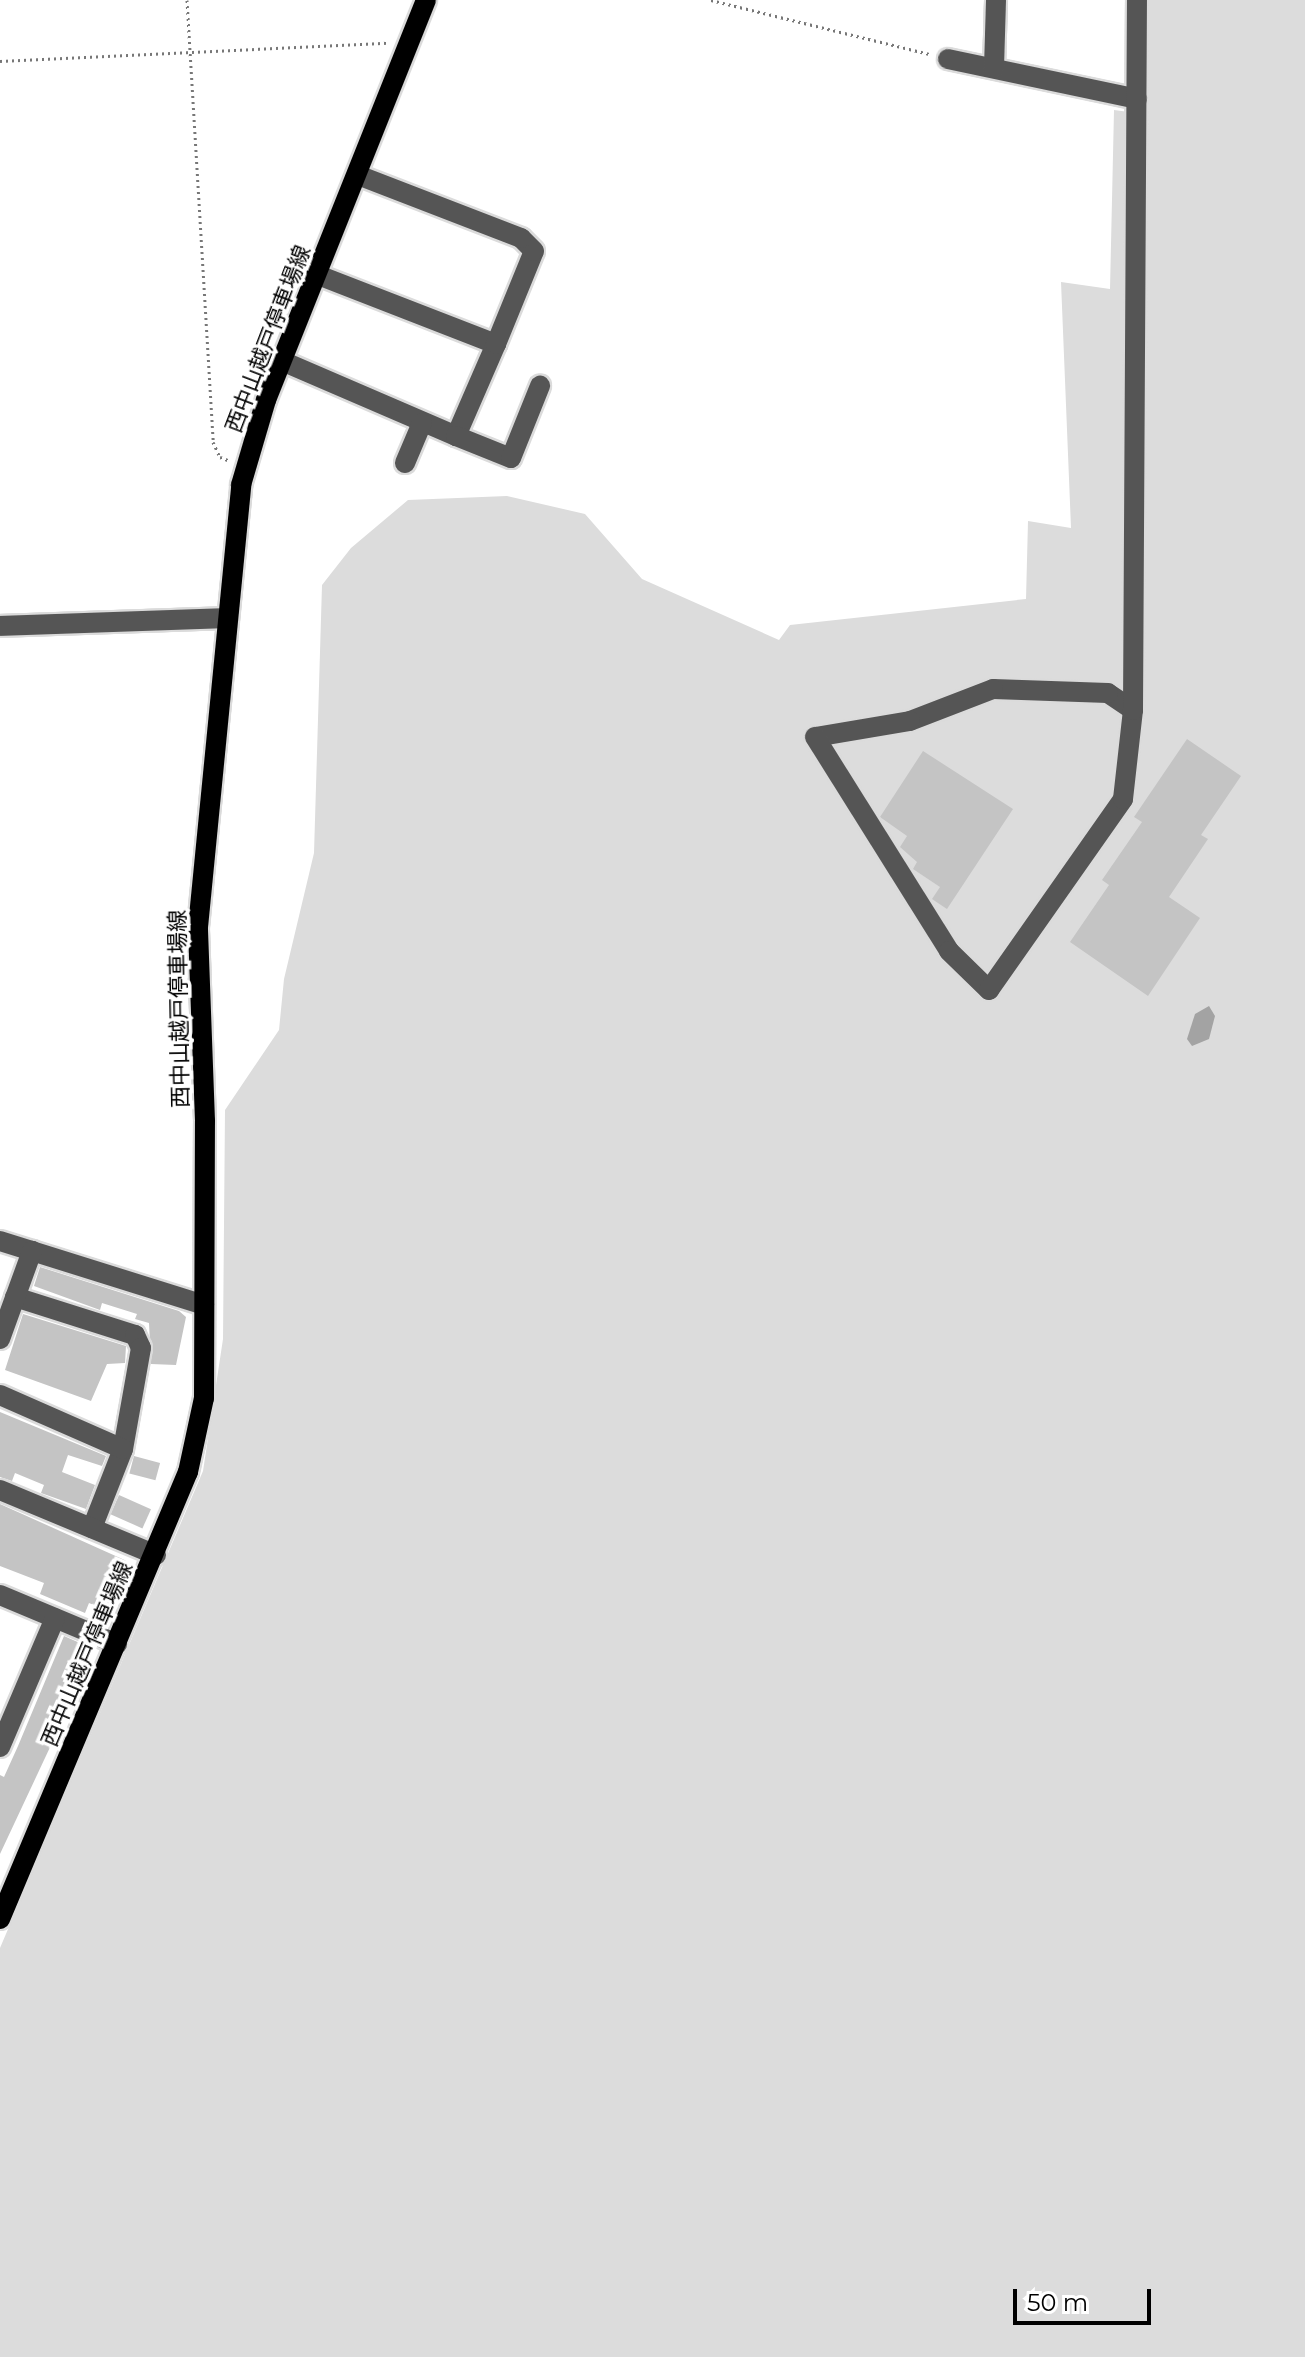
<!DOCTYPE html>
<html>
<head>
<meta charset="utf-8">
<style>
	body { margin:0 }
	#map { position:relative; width:1305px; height:2357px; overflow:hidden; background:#fff; font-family:Montserrat,"Noto Sans JP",sans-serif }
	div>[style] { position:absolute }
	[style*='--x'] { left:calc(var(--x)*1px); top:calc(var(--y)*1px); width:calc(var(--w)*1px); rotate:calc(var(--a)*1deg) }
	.green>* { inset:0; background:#dcdcdc }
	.water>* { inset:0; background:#a3a3a3 }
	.building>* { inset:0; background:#c4c4c4; transform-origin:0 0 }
	.path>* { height:3px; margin-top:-1.5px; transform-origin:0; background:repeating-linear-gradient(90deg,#777 0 2px,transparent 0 6px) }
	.roads { filter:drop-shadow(2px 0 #dbdbdb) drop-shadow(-2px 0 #dbdbdb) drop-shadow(0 2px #dbdbdb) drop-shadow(0 -2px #dbdbdb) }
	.minor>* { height:20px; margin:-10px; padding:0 10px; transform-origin:10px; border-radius:10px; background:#555 }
	.major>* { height:20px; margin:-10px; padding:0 10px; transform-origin:10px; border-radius:10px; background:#000 }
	span { translate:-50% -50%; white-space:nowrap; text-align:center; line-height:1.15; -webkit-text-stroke:7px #fff; paint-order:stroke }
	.street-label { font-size:22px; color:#000 }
	.scale { position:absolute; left:1013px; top:2289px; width:138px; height:36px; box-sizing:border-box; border:4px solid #000; border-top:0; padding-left:10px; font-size:24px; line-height:28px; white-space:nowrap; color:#000; -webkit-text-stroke:6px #fff; paint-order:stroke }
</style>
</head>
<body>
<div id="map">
	<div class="green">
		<div style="clip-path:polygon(1146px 0,1305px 0,1305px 2357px,0 2357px,0 1948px,203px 1471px,223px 1339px,225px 1110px,279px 1030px,284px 979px,314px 853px,322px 585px,351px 548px,408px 500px,507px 496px,585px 514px,642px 579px,779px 640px,790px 625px,1026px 599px,1028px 521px,1071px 528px,1061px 282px,1110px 289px,1114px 110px,1144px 114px)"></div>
	</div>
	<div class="water">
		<div style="clip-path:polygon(1209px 1006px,1215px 1016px,1209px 1039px,1192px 1046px,1187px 1039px,1195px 1014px)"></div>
	</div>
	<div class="building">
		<div style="clip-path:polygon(1187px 739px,1241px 776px,1201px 835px,1208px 839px,1169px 897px,1200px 918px,1148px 996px,1070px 942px,1109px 885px,1102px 880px,1142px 822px,1134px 817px)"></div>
		<div style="clip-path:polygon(923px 751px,1013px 809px,947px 909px,932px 899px,940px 887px,913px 869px,917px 862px,900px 847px,907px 836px,880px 817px)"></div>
		<div style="clip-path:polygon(40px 1267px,179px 1311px,186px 1317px,176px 1365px,151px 1364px,149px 1323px,135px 1319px,137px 1314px,102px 1303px,100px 1310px,34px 1286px)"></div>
		<div style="clip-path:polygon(23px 1314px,126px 1346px,125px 1363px,107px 1364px,91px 1401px,5px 1370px)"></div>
		<div style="clip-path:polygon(0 1412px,106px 1456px,102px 1466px,68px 1455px,62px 1472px,95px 1485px,86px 1509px,41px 1493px,44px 1485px,15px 1473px,12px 1481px,0 1477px)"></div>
		<div style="left:134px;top:1456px;width:27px;height:18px;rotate:15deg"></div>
		<div style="left:119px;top:1495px;width:35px;height:21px;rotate:24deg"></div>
		<div style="clip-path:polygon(0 1504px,129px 1562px,106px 1610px,89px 1603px,85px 1613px,40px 1594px,44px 1583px,0 1566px)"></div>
		<div style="clip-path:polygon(64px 1636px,89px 1647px,52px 1743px,0 1854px,0 1775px,4px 1777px,18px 1746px)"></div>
	</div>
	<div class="path">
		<div style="--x:187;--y:0;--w:443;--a:86.6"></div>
		<div style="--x:213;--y:442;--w:17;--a:65"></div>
		<div style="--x:220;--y:457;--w:9;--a:21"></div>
		<div style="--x:711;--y:0;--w:225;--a:13.9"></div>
		<div style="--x:0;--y:61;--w:388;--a:-2.7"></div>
	</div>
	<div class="roads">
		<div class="minor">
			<div style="--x:948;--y:59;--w:193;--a:11.9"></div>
			<div style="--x:994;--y:68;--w:68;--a:-88.3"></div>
			<div style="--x:318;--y:275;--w:191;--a:21.2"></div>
			<div style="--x:282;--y:361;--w:189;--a:23.3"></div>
			<div style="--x:456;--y:436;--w:100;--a:-66.5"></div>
			<div style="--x:496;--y:344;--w:100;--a:-67.8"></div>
			<div style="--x:534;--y:251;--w:18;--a:-135"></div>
			<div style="--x:521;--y:238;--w:175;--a:-158.9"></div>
			<div style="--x:456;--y:436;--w:59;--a:21.8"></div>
			<div style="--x:511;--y:458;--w:78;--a:-68.1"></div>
			<div style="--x:405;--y:463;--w:43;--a:-67"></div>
			<div style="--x:0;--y:626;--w:226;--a:-2"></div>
			<div style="--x:1133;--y:710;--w:30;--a:-146"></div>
			<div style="--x:1108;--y:693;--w:115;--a:-178"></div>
			<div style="--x:993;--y:689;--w:89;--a:158.9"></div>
			<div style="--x:910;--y:721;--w:96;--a:170.4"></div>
			<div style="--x:815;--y:737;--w:252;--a:57.9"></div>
			<div style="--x:949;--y:951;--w:56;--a:44.3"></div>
			<div style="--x:989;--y:990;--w:233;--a:-54.9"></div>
			<div style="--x:1123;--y:799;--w:90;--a:-83.6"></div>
			<div style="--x:1133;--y:710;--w:710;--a:-89.68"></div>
			<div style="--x:0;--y:1241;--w:214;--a:17.4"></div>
			<div style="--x:15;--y:1297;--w:126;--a:17.6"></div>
			<div style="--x:135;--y:1335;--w:14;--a:65"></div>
			<div style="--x:141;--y:1348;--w:103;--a:100.1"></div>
			<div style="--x:123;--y:1449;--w:85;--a:111.4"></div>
			<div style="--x:0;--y:1339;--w:94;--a:-70"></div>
			<div style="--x:0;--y:1395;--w:134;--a:23.7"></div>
			<div style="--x:0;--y:1490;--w:169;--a:22.6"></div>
			<div style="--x:0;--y:1595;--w:127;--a:22.7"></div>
			<div style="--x:0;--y:1747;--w:140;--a:-66.9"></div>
		</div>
		<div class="major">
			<div style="--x:0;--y:1919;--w:485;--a:-67.2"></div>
			<div style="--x:188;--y:1472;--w:76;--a:-77.8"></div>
			<div style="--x:204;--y:1398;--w:277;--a:-89.8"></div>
			<div style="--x:205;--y:1121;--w:194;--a:-92.1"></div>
			<div style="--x:198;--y:927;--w:444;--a:-84.4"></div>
			<div style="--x:241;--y:485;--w:89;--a:-73.6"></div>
			<div style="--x:266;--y:400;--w:431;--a:-68.2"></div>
		</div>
	</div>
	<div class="street-label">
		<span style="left:268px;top:339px;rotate:-69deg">西中山越戸停車場線</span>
		<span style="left:179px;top:1009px;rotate:-91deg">西中山越戸停車場線</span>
		<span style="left:87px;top:1654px;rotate:-67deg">西中山越戸停車場線</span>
	</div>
	<div class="scale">50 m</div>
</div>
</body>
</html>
